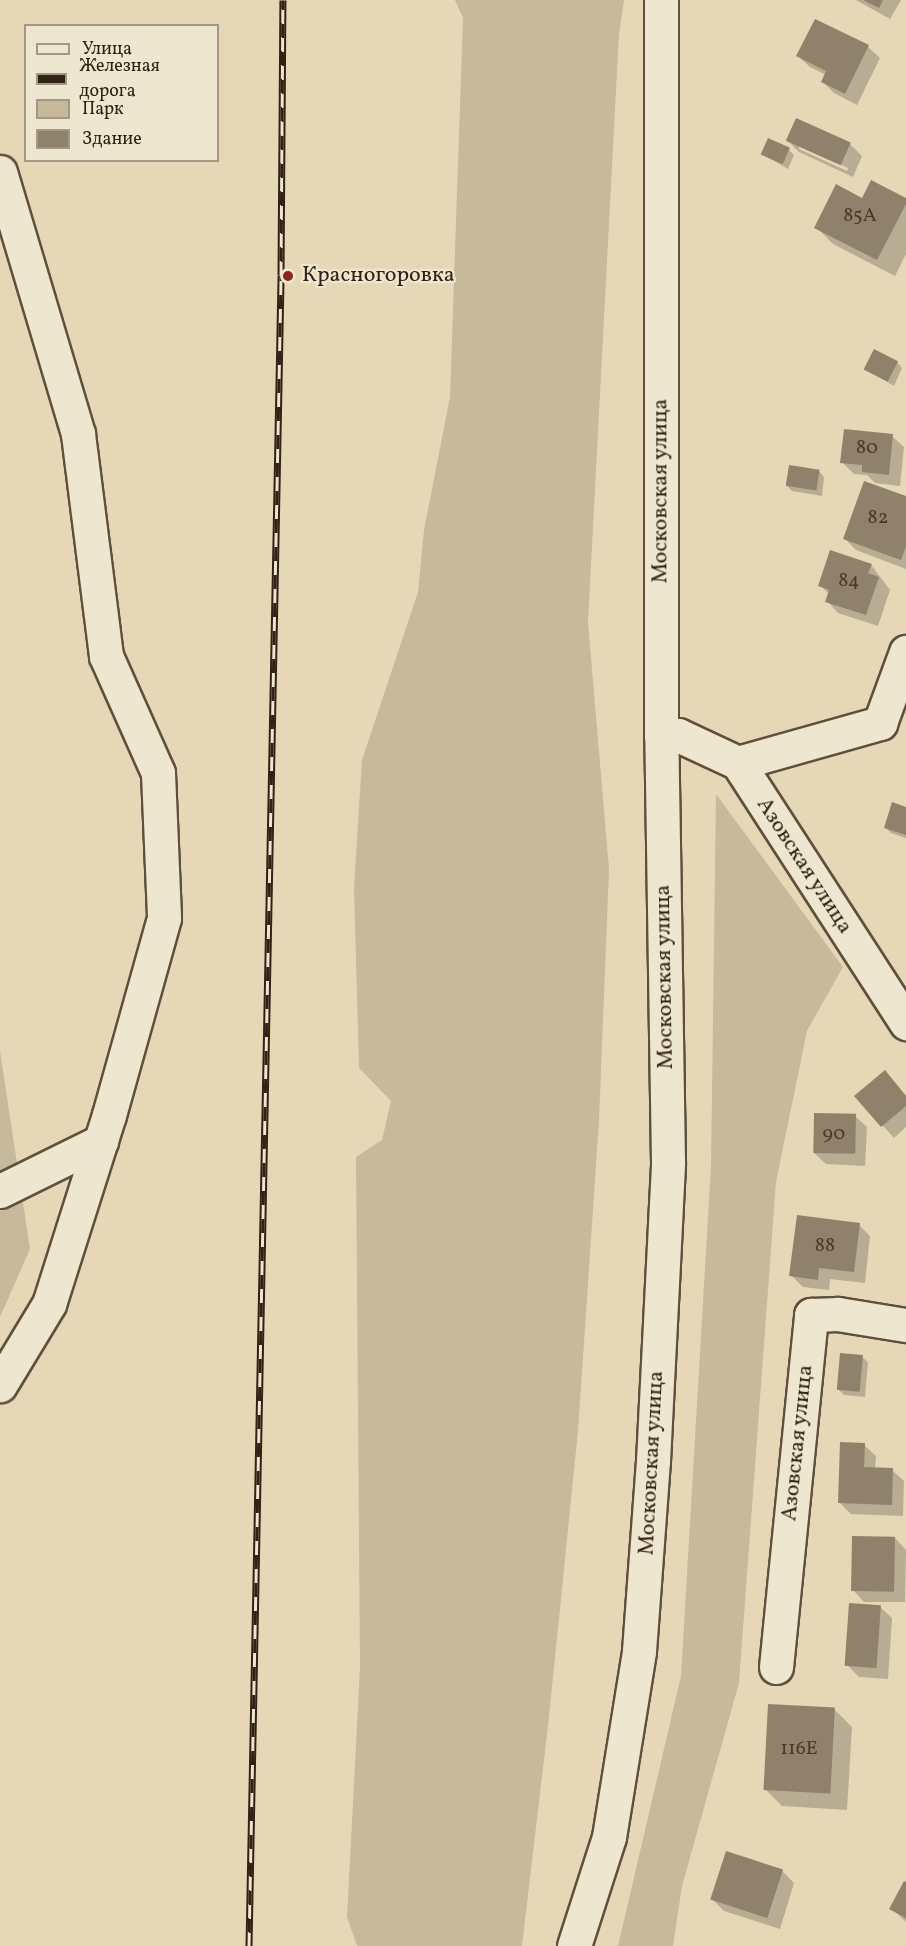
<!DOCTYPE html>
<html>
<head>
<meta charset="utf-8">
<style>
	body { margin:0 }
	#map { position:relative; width:906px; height:1946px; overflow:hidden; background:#e6d8b7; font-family:Vollkorn,serif }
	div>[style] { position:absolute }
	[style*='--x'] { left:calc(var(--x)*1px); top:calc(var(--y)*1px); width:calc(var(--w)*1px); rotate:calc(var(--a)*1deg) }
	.green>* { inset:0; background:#c7b99c }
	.shadow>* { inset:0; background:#0003 }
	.building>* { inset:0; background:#90816a; transform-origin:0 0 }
	.roads { filter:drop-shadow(2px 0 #5f503e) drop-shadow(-2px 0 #5f503e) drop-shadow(0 2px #5f503e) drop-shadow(0 -2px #5f503e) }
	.street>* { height:33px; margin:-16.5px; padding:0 16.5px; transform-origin:16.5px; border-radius:16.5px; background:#efe6d0 }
	.secondary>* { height:33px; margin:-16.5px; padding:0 16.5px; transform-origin:16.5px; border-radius:16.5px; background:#efe6d0 }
	.rail>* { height:7px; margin-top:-3.5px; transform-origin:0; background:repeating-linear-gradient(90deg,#efe6d0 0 14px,#322216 0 28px); box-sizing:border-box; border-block:2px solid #322216 }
	.dots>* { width:16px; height:16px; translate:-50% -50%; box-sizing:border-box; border:3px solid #efe6d0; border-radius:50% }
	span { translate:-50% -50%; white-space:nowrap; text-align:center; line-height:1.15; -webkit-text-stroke:4.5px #efe6d0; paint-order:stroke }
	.number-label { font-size:20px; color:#4a3a2b }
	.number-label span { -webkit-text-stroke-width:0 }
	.poi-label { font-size:22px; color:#322216 }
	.left { translate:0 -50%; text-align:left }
	.street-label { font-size:22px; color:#322216 }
	.legend { position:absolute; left:24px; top:24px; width:195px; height:138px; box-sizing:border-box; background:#efe6d0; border:2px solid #a39886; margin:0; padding:8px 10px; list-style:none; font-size:18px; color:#322216 }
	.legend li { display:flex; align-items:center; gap:12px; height:30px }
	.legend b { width:30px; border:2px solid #a39886 }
</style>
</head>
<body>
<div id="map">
	<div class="green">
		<div style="clip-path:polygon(455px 0,624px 0,619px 34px,588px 622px,609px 869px,599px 1121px,578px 1431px,549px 1717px,522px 1946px,357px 1946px,347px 1917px,360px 1668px,356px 1157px,382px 1140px,391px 1101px,359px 1068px,354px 888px,362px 760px,418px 592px,424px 530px,450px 397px,463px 18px)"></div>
		<div style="clip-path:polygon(716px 794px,843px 967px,807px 1031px,776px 1182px,739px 1683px,682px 1886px,673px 1946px,618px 1946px,681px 1676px,711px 1166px)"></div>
		<div style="clip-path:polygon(0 1051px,30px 1249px,0 1317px)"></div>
	</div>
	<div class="shadow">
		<div style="clip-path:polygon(856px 0,901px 0,890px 19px)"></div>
		<div style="clip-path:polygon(815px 21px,868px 47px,880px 58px,857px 105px,834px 93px,823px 82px,826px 75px,810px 67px,798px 56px)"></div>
		<div style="clip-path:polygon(evenodd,788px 141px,850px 144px,862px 156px,853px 177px,799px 152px,788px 141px,799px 145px,848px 168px,847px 171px,799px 149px,799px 145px)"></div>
		<div style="clip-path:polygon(789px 150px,794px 155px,788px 169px,762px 154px)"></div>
		<div style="clip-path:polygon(906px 199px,906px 254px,895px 276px,833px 244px,816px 227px,863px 200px)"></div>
		<div style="clip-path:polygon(897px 362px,902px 368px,894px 386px,866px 369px)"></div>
		<div style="clip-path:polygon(892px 436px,904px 447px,900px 486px,875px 483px,867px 475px,854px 474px,842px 462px)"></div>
		<div style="clip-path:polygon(819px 471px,824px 477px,822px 496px,792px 491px,786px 485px)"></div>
		<div style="clip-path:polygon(906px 498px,906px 569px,856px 550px,845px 539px)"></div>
		<div style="clip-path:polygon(871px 565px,890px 590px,878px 626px,838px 613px,827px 601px,829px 594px,820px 585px)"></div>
		<div style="clip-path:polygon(906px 808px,906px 838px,891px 833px,885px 827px)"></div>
		<div style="clip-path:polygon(896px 1084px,906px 1096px,906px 1127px,894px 1138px,856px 1096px)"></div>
		<div style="clip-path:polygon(855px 1116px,867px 1127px,865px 1166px,826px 1164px,814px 1153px)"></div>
		<div style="clip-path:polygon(859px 1225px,870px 1236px,865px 1283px,830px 1279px,829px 1290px,803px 1287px,791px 1275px)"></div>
		<div style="clip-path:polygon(862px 1357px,868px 1362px,865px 1397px,844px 1395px,838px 1389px)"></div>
		<div style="clip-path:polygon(864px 1445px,876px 1456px,875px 1469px,892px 1470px,904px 1481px,903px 1516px,851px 1514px,839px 1502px)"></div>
		<div style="clip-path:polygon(895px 1538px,906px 1550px,905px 1602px,864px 1602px,853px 1590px)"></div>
		<div style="clip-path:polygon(880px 1607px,892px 1618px,888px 1679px,859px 1677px,847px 1665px)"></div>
		<div style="clip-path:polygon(835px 1710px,852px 1727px,847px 1810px,782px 1806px,765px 1789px)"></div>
		<div style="clip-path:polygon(727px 1853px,783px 1872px,794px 1883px,780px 1929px,724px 1911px,712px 1899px)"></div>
		<div style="clip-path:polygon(906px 1884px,906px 1922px,891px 1908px)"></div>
	</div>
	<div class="building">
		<div style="clip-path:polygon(863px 0,883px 0,879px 8px)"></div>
		<div style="clip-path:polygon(815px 19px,869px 45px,845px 94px,821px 82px,826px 71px,796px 56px)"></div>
		<div style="left:796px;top:118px;width:60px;height:25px;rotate:24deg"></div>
		<div style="left:768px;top:138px;width:24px;height:18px;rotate:24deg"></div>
		<div style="clip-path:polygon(871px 180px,906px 198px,906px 204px,877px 260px,814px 228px,836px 184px,862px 198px)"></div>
		<div style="left:874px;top:349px;width:27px;height:23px;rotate:27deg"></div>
		<div style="clip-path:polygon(844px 429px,893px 434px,889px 475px,862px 472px,862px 465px,840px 463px)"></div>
		<div style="left:789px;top:465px;width:31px;height:21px;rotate:9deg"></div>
		<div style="clip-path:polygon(864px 481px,906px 496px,906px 546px,901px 560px,843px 539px)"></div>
		<div style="clip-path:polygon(830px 550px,872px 564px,868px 573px,879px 577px,866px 615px,825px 602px,829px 590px,818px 586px)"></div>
		<div style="clip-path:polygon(892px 802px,906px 807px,906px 835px,884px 828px)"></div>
		<div style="clip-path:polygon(885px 1070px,906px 1096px,906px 1106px,881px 1127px,854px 1096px)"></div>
		<div style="left:814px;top:1113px;width:42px;height:40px;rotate:1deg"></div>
		<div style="clip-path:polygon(797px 1215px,860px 1223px,854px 1272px,819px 1268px,818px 1280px,789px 1276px)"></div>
		<div style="left:840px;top:1353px;width:23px;height:37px;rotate:5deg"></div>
		<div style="clip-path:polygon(840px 1442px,865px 1443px,864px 1467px,893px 1468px,892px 1505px,838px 1503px)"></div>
		<div style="left:852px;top:1536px;width:43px;height:55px;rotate:1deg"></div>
		<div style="left:849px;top:1603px;width:32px;height:63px;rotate:4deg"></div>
		<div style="left:768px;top:1704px;width:67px;height:86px;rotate:3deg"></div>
		<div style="left:726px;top:1851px;width:60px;height:51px;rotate:18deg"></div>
		<div style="clip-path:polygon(904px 1881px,906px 1882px,906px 1918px,889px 1909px)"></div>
	</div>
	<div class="roads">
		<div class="street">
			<div style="--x:0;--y:172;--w:273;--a:73.4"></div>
			<div style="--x:78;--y:434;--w:224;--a:82.8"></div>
			<div style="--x:106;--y:656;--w:128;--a:66"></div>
			<div style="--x:158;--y:773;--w:145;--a:87.6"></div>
			<div style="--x:164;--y:918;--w:205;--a:105.6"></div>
			<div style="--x:109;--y:1115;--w:198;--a:107.6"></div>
			<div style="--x:49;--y:1304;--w:95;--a:121.2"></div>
			<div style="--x:738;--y:763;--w:148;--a:-15.7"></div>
			<div style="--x:880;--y:723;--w:76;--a:-69.9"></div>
			<div style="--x:0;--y:1191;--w:113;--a:-26.3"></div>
			<div style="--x:776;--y:1667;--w:354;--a:-84.3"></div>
			<div style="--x:811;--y:1315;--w:27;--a:-2"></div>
			<div style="--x:838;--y:1314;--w:69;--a:9.2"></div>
		</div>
		<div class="secondary">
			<div style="--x:661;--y:735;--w:17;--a:0"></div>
			<div style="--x:678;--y:735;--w:66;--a:25"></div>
			<div style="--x:738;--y:763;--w:310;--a:57.1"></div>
			<div style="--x:574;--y:1946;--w:114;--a:-72.2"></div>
			<div style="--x:609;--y:1837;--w:188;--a:-80.8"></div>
			<div style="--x:639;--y:1651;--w:191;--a:-85.8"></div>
			<div style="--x:653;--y:1461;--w:299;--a:-87.1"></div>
			<div style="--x:668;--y:1162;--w:427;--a:-90.9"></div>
			<div style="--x:661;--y:735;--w:735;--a:-90"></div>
		</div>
	</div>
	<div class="rail">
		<div style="--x:249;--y:1946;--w:1671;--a:-88.9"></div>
		<div style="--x:281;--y:275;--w:275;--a:-89.6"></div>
	</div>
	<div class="dots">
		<div style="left:288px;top:276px;background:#8f2418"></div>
	</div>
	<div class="number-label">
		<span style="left:860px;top:216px">85А</span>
		<span style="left:867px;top:448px">80</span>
		<span style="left:878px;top:518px">82</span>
		<span style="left:849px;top:581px">84</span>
		<span style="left:834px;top:1134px">90</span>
		<span style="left:825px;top:1246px">88</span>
		<span style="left:799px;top:1749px">116Е</span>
	</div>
	<div class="poi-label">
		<span class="left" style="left:302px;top:276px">Красногоровка</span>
	</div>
	<div class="street-label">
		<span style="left:661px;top:491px;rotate:-90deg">Московская улица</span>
		<span style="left:804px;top:866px;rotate:57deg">Азовская улица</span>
		<span style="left:665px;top:977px;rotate:-91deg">Московская улица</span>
		<span style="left:798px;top:1443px;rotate:-84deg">Азовская улица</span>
		<span style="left:652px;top:1463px;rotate:-87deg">Московская улица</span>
	</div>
	<ul class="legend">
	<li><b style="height:8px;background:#efe6d0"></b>Улица</li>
	<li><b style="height:8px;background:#322216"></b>Железная дорога</li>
	<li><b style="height:16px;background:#c7b99c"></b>Парк</li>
	<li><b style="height:16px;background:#90816a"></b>Здание</li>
	</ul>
</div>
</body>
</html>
